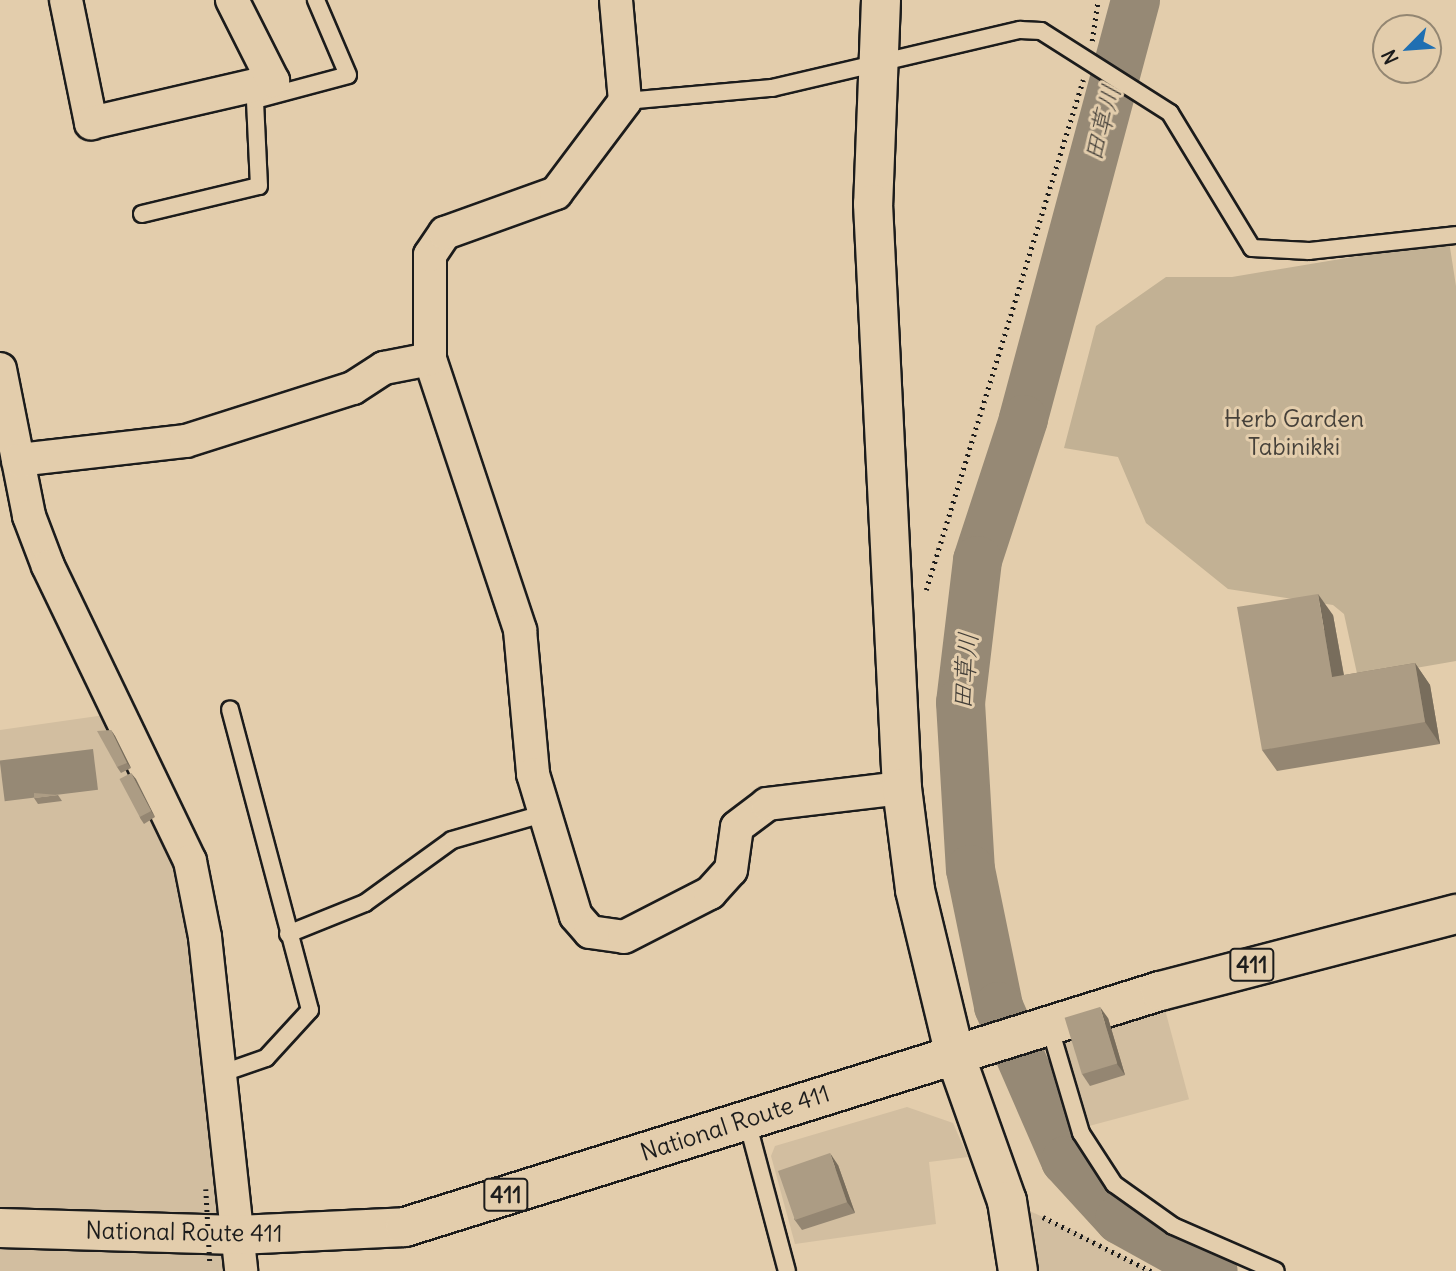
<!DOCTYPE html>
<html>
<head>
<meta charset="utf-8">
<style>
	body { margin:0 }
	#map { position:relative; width:1456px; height:1271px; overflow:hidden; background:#e3cdac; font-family:Delius,"Klee One",sans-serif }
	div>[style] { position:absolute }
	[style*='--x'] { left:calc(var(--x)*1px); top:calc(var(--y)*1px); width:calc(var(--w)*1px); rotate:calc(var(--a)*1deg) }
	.built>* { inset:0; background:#d2bea0; transform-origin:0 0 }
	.green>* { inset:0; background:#c2b194 }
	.water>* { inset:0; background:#968975; transform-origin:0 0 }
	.river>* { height:49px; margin:-24.5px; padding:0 24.5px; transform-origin:24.5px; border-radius:24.5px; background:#968975 }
	.path>* { height:4.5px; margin-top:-2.25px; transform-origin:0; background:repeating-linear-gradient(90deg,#1c1c1c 0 2px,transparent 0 7px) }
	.roads { filter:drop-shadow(2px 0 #1c1c1c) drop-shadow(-2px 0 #1c1c1c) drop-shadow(0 2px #1c1c1c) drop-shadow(0 -2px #1c1c1c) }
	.service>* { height:16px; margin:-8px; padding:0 8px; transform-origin:8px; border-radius:8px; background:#e3cdac }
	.minor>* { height:32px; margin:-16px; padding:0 16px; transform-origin:16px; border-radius:16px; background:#e3cdac }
	.tertiary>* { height:38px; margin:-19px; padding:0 19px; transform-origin:19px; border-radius:19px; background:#e3cdac }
	.trunk>* { height:38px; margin:-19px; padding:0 19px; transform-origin:19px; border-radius:19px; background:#e3cdac }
	.path-bridge>* { height:4.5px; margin-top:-2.25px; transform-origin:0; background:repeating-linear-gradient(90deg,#1c1c1c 0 2px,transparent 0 7px) }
	.wall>* { inset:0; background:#948672 }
	.shaded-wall>* { inset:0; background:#786d5c }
	.building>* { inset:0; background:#ac9c84; transform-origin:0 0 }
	span { translate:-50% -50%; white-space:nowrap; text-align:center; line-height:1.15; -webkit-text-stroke:6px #e3cdac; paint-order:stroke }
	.shield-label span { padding:2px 5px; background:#e3cdac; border:2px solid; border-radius:5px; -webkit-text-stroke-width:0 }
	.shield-label { font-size:23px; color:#1c1c1c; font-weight:700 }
	.park-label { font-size:24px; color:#46413a }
	.street-label { font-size:24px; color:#1c1c1c }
	.water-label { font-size:26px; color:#413d37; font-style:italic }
	.north { position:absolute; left:1372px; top:14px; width:70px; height:70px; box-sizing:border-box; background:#e3cdac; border:2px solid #938672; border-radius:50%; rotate:245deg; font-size:19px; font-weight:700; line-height:28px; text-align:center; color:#1c1c1c }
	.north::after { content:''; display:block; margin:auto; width:24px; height:32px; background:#1f6fb2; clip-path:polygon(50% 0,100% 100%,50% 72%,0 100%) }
</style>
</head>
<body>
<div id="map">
	<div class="built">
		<div style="clip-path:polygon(119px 713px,190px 861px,241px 1271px,0 1271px,0 730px)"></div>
		<div style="left:1160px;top:991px;width:112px;height:116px;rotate:75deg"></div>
		<div style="clip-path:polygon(907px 1107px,953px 1123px,968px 1157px,929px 1162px,936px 1224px,795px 1244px,771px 1156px,775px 1146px)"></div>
		<div style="clip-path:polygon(1007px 1201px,1079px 1233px,1151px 1271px,1018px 1271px)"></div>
	</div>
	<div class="green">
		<div style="clip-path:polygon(1449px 241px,1456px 286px,1456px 661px,1358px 678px,1344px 614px,1333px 605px,1228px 589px,1146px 523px,1118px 457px,1064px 448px,1096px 326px,1166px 277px,1232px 277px)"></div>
	</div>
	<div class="water">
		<div style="left:93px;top:749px;width:41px;height:94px;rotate:83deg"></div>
	</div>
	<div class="river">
		<div style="--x:1135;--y:0;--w:434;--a:105"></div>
		<div style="--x:1023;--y:419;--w:148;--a:108.1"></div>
		<div style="--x:977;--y:560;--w:143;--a:96.8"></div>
		<div style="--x:960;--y:702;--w:167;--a:86.6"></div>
		<div style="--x:970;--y:869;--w:140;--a:78.4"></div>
		<div style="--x:998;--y:1006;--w:168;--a:66.5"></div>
		<div style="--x:1065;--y:1160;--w:80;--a:47.5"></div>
		<div style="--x:1119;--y:1219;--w:107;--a:29"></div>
	</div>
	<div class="path">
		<div style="--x:1092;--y:41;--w:41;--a:-81.7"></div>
		<div style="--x:926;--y:590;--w:534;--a:-72.89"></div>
		<div style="--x:1043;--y:1217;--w:121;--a:26.6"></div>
	</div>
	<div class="roads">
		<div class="service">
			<div style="--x:625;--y:101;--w:148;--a:-5.1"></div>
			<div style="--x:772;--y:88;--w:255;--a:-13.2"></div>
			<div style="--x:1020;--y:30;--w:21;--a:3"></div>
			<div style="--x:1041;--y:31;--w:153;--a:32.4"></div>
			<div style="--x:1170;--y:113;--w:158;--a:58.7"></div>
			<div style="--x:1252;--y:248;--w:57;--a:3"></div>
			<div style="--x:1309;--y:251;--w:148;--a:-6.2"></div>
			<div style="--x:142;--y:214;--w:120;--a:-13.5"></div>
			<div style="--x:259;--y:186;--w:86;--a:-92.7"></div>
			<div style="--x:255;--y:100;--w:96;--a:-15"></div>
			<div style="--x:348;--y:75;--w:82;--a:-113.1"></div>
			<div style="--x:288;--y:934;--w:83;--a:-21.9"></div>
			<div style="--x:365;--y:903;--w:107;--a:-35.9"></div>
			<div style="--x:452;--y:840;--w:98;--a:-16"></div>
			<div style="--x:1049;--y:1025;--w:113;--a:73.5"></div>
			<div style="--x:1081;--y:1133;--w:61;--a:57.1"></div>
			<div style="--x:1114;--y:1184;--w:72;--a:35.4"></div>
			<div style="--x:1173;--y:1226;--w:112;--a:23.6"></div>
			<div style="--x:220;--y:1074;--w:49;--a:-19.2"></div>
			<div style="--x:266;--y:1058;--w:65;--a:-47.5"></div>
			<div style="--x:310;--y:1010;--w:311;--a:-104.9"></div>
			<div style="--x:747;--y:1121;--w:155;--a:75.1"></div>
		</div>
		<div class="minor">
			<div style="--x:66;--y:0;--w:126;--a:78.5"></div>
			<div style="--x:91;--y:123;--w:187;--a:-13"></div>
			<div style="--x:273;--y:81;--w:91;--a:-116.8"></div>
			<div style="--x:430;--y:359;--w:286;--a:71.6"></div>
			<div style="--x:520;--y:630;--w:145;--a:84.8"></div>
			<div style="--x:533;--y:774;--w:148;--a:73.2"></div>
			<div style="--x:576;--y:916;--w:21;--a:49"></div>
			<div style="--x:590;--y:932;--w:34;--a:8"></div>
			<div style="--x:624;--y:937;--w:97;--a:-27.1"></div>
			<div style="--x:710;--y:893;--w:31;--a:-48"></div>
			<div style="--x:731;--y:870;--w:43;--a:-82.1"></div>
			<div style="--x:737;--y:827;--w:38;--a:-37"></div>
			<div style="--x:767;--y:804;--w:136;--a:-6.8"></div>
			<div style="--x:0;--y:369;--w:150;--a:78.8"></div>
			<div style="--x:29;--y:516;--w:53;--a:69.2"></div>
			<div style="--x:48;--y:566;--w:327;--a:64.3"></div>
			<div style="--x:190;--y:861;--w:77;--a:78.8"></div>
			<div style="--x:205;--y:937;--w:336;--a:83.8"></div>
			<div style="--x:18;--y:460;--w:169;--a:-6.5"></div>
			<div style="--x:186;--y:441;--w:175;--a:-17.6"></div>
			<div style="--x:353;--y:388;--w:37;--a:-33"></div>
			<div style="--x:384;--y:368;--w:47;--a:-11.1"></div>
			<div style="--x:430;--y:359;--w:104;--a:-90"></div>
			<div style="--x:430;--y:255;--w:27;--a:-56"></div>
			<div style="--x:445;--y:233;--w:118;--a:-19.8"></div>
			<div style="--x:556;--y:193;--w:115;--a:-53.1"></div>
			<div style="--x:625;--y:101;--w:101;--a:-95.1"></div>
		</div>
		<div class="tertiary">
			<div style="--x:881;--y:0;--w:204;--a:92.2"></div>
			<div style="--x:873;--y:204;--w:585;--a:87.16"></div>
			<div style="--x:902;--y:788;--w:103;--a:82.7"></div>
			<div style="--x:915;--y:890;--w:170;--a:76.4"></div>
			<div style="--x:955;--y:1055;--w:155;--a:70.4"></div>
			<div style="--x:1007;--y:1201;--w:71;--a:81.1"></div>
		</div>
		<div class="trunk">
			<div style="--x:0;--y:1228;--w:238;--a:1.7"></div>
			<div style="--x:238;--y:1235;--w:167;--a:-2.7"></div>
			<div style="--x:405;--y:1227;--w:791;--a:-17.36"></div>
			<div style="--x:1160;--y:991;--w:306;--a:-14.6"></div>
		</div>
	</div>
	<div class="path-bridge">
		<div style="--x:206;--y:1189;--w:75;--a:86.9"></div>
	</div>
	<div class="wall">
		<div style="clip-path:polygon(1333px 615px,1344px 675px,1415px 663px,1430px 685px,1440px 744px,1277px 771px,1262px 750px)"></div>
		<div style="clip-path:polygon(111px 730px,115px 736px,131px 768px,121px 773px,117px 767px)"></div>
		<div style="clip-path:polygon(131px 773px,155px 817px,144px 824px,140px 818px)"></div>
		<div style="clip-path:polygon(58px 795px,62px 801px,38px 804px,34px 798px)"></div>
		<div style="clip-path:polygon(1108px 1018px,1125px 1075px,1090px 1086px,1082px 1074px)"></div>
		<div style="clip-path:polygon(838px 1165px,855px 1213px,802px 1230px,794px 1219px)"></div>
	</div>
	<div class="shaded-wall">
		<div style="clip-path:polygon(1318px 594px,1333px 615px,1348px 699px,1332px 677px)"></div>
		<div style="clip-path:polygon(1415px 663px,1430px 685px,1440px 744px,1425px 722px)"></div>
		<div style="clip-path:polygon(111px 730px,115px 736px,131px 768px,127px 763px)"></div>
		<div style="clip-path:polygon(131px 773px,136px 779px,155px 817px,151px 811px)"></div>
		<div style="clip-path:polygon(1100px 1007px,1108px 1018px,1125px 1075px,1117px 1064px)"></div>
		<div style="clip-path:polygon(830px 1153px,838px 1165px,855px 1213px,847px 1202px)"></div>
	</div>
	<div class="building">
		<div style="clip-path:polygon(1318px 594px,1332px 677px,1415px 663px,1425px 722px,1262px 750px,1237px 607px)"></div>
		<div style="clip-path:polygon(111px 730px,127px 763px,117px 767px,97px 731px)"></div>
		<div style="left:131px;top:773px;width:43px;height:13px;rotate:62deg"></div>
		<div style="clip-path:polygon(34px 793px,58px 795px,34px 798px)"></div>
		<div style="left:1100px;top:1007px;width:59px;height:37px;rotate:73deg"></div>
		<div style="left:830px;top:1153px;width:52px;height:55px;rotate:71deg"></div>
	</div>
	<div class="shield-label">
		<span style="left:1252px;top:965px">411</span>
		<span style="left:506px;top:1195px">411</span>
	</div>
	<div class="park-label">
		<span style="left:1294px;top:433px">Herb Garden<br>Tabinikki</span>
	</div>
	<div class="street-label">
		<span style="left:735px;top:1123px;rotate:-18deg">National Route 411</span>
		<span style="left:184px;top:1232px;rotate:1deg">National Route 411</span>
	</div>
	<div class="water-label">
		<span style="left:1102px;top:123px;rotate:-75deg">田草川</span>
		<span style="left:965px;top:671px;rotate:-85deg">田草川</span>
	</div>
	<div class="north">N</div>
</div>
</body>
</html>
